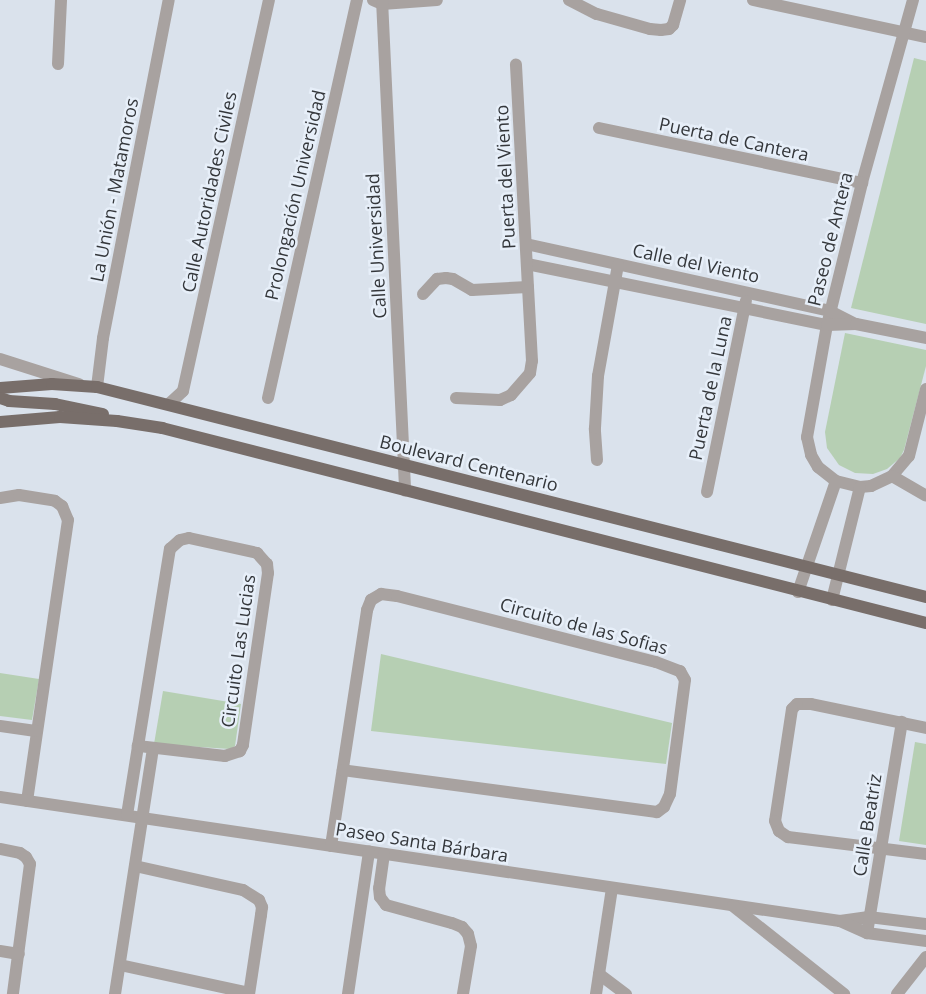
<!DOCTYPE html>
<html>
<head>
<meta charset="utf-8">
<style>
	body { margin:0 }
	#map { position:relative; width:926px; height:994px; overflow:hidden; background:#dae2ec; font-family:"Open Sans",sans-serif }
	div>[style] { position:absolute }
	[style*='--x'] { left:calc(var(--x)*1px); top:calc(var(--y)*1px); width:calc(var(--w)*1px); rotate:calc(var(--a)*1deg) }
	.green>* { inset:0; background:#b6cfb3 }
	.minor>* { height:12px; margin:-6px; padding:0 6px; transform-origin:6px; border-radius:6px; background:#a8a2a0 }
	.major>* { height:12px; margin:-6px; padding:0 6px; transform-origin:6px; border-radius:6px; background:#786e6a }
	span { translate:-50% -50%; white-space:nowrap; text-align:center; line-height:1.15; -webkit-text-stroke:5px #e7eff9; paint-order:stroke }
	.street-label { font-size:18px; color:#34373b }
</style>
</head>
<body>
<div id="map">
	<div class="green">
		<div style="clip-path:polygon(914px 58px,926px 61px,926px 324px,851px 308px)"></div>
		<div style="clip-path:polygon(845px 333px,926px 350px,926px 366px,904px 450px,900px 458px,887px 469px,873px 474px,855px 473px,839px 465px,827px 448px,825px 432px)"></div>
		<div style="clip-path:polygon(381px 654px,672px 723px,666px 764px,371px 731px)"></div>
		<div style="clip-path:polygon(0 673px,39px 679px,32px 720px,0 716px)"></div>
		<div style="clip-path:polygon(163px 691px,241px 704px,235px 746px,230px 749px,154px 744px)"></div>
		<div style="clip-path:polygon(915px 742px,926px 744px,926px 845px,899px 841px)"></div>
	</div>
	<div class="minor">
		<div style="--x:373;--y:0;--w:10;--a:24"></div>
		<div style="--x:382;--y:4;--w:55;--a:-4.2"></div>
		<div style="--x:382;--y:0;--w:491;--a:87.3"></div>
		<div style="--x:569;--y:0;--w:31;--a:27"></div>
		<div style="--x:597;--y:14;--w:55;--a:15.8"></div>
		<div style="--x:650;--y:29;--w:11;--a:5"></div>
		<div style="--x:661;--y:30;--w:8;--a:-7"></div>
		<div style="--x:669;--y:29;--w:6;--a:-45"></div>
		<div style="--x:673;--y:25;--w:26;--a:-74"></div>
		<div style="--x:753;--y:0;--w:177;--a:12.1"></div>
		<div style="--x:913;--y:0;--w:190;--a:105.6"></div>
		<div style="--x:862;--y:183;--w:146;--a:103.8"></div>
		<div style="--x:827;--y:325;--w:114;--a:100.1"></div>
		<div style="--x:807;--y:437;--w:18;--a:77"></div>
		<div style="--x:811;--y:455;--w:14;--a:60"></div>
		<div style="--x:818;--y:467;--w:23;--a:38"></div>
		<div style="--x:836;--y:481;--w:25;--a:14"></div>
		<div style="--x:860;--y:487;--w:11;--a:-5"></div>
		<div style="--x:871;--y:486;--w:23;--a:-25"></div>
		<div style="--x:892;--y:476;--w:26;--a:-50"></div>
		<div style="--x:909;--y:456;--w:69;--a:-75.8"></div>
		<div style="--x:58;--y:64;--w:64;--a:-87.3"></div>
		<div style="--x:599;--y:128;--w:269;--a:11.8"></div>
		<div style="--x:526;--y:244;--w:311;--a:12.4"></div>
		<div style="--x:830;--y:311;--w:27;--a:27"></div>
		<div style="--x:527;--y:264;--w:306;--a:11.5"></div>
		<div style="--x:827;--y:325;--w:29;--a:-2"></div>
		<div style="--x:856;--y:324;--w:71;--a:11.3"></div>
		<div style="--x:423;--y:294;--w:21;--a:-47"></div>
		<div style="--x:437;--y:279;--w:9;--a:-6"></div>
		<div style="--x:446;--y:278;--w:7;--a:8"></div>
		<div style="--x:453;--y:279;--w:22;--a:30"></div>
		<div style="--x:472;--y:290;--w:56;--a:-3.1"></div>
		<div style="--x:0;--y:359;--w:83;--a:17.6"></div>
		<div style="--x:97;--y:387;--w:49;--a:-83"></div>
		<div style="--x:103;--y:338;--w:344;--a:-79"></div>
		<div style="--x:268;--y:398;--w:408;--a:-77.4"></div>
		<div style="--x:456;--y:398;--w:44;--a:2.6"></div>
		<div style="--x:500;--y:400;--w:12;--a:-24"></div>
		<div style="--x:511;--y:395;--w:29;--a:-49"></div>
		<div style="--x:530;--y:373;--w:12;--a:-81"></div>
		<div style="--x:532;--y:361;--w:297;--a:-93.1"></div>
		<div style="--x:169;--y:404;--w:19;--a:-43"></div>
		<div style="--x:183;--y:391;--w:400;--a:-77.6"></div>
		<div style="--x:597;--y:460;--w:32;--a:-94"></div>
		<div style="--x:595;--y:428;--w:52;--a:-86.7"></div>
		<div style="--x:598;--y:376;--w:113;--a:-79.8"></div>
		<div style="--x:892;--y:476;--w:39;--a:30"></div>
		<div style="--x:707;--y:492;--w:195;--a:-78.5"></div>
		<div style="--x:0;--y:498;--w:19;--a:-9"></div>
		<div style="--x:19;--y:495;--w:36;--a:9"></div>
		<div style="--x:55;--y:501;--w:9;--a:36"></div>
		<div style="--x:62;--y:506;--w:15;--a:67"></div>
		<div style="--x:68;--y:520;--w:284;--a:98.3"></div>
		<div style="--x:798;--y:592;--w:117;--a:-71.1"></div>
		<div style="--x:832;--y:600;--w:116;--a:-76.1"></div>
		<div style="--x:0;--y:726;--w:36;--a:8"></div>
		<div style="--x:926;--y:728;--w:117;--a:-168.2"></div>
		<div style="--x:811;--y:704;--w:14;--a:180"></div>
		<div style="--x:797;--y:704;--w:7;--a:135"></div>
		<div style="--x:792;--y:709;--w:113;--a:98.6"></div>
		<div style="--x:775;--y:821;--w:11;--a:68"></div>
		<div style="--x:779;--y:831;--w:11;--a:34"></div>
		<div style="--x:788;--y:837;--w:139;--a:7"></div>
		<div style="--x:0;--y:797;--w:849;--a:8.4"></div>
		<div style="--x:840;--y:921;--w:29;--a:-8"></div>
		<div style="--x:869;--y:917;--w:57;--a:7"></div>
		<div style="--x:127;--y:815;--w:70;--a:-80.9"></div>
		<div style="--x:138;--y:746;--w:200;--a:-80.8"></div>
		<div style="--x:170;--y:549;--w:13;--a:-42"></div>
		<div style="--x:180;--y:540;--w:9;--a:-13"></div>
		<div style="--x:189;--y:538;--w:70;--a:12.4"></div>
		<div style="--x:257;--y:553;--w:15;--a:48"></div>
		<div style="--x:267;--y:564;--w:9;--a:84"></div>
		<div style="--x:268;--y:573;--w:174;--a:98.3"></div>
		<div style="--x:243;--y:745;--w:7;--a:117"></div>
		<div style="--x:240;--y:751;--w:16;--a:162"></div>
		<div style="--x:225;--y:756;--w:88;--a:-173.4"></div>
		<div style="--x:331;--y:846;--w:239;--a:-81.3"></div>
		<div style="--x:367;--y:610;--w:11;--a:-68"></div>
		<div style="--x:371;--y:600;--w:12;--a:-31"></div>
		<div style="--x:381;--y:594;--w:16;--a:7"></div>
		<div style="--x:397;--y:596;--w:267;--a:14.3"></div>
		<div style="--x:656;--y:662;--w:26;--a:21"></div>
		<div style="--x:680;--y:671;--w:10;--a:61"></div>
		<div style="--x:685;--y:680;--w:115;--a:97.5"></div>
		<div style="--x:670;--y:794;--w:14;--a:115"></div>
		<div style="--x:664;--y:807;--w:9;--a:144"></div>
		<div style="--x:657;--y:812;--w:317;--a:-172.4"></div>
		<div style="--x:0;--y:849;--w:20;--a:11"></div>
		<div style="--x:20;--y:853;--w:7;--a:34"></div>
		<div style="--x:26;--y:857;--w:8;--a:60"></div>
		<div style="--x:30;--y:864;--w:131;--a:97.5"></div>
		<div style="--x:384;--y:854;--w:34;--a:98"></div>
		<div style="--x:379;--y:888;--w:9;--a:84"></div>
		<div style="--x:380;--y:897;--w:10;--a:53"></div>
		<div style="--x:386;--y:905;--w:68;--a:15.3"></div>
		<div style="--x:452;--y:923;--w:11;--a:22"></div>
		<div style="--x:462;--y:927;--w:9;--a:49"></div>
		<div style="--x:468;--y:934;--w:12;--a:76"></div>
		<div style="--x:471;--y:946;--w:49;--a:99.5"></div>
		<div style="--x:135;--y:866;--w:111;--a:12.5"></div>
		<div style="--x:243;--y:890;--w:19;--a:32"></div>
		<div style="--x:259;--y:900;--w:8;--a:67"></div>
		<div style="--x:262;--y:907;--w:8;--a:97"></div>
		<div style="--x:261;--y:915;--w:80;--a:98.6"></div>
		<div style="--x:733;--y:906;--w:142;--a:38.4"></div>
		<div style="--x:840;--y:921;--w:30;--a:24"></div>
		<div style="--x:867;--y:933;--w:60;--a:7.7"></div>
		<div style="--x:867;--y:933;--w:214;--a:-80.6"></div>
		<div style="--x:0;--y:951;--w:19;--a:9"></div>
		<div style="--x:120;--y:965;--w:132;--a:12.2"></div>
		<div style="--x:599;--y:974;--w:34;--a:37"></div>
		<div style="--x:115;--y:994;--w:249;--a:-81.2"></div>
		<div style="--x:348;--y:994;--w:144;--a:-81.6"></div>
		<div style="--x:596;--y:994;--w:107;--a:-81.4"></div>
		<div style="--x:897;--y:994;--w:47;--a:-51.9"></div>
	</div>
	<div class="major">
		<div style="--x:0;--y:388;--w:52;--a:-4.4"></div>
		<div style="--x:52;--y:384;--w:45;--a:3.8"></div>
		<div style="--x:97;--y:387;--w:855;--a:14.21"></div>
		<div style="--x:0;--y:398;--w:9;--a:18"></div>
		<div style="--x:9;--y:401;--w:46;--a:3.7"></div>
		<div style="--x:55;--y:404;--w:49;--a:11.8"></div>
		<div style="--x:0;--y:422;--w:60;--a:-4.8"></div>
		<div style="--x:60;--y:417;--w:57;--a:4"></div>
		<div style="--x:117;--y:421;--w:46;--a:8.8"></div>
		<div style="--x:162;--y:428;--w:788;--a:14.32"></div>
	</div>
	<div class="street-label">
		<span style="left:734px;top:139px;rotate:12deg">Puerta de Cantera</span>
		<span style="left:505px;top:177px;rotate:-93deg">Puerta del Viento</span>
		<span style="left:114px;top:190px;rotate:-79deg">La Unión - Matamoros</span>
		<span style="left:209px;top:192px;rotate:-78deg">Calle Autoridades Civiles</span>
		<span style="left:295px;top:195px;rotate:-77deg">Prolongación Universidad</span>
		<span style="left:830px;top:239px;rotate:-76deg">Paseo de Antera</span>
		<span style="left:376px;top:246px;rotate:-93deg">Calle Universidad</span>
		<span style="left:696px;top:263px;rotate:12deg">Calle del Viento</span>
		<span style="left:710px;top:388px;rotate:-78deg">Puerta de la Luna</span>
		<span style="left:469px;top:463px;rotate:14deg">Boulevard Centenario</span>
		<span style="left:584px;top:626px;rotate:15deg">Circuito de las Sofias</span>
		<span style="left:238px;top:651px;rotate:-82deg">Circuito Las Lucias</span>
		<span style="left:867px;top:825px;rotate:-81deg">Calle Beatriz</span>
		<span style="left:422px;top:842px;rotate:9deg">Paseo Santa Bárbara</span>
	</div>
</div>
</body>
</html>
